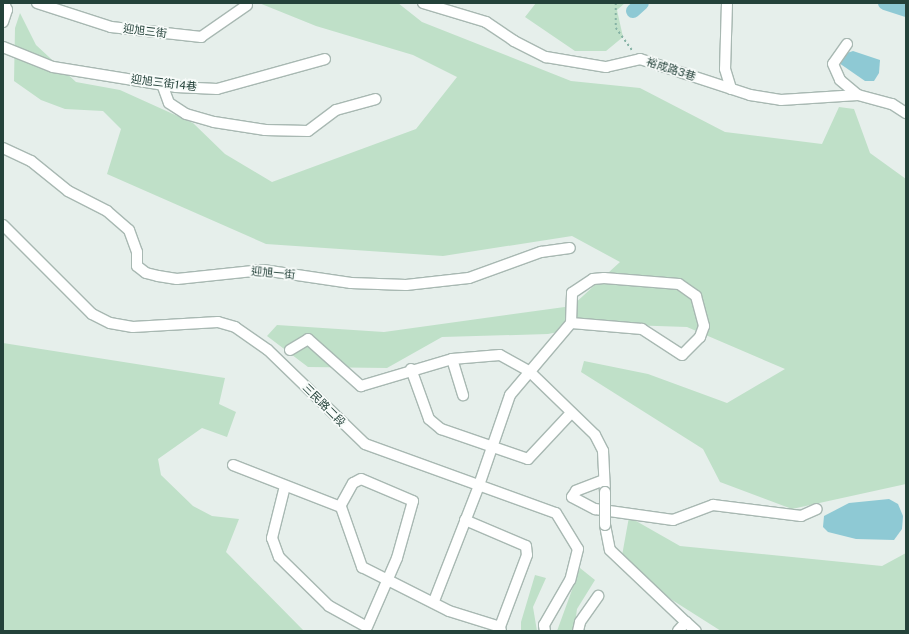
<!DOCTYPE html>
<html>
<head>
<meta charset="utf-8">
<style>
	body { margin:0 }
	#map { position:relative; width:909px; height:634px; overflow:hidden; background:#e6efeb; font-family:"Public Sans","Noto Sans TC",sans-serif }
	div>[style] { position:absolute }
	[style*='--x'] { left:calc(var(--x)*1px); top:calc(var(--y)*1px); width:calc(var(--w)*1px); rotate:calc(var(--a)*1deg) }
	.green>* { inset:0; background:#bfe0c8 }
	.water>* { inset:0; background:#8ec9d4 }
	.river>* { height:14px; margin:-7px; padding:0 7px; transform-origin:7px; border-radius:7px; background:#8ec9d4 }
	.path>* { height:1.5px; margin-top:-0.75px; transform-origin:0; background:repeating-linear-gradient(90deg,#86b3a5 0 2px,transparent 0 5px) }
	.roads { filter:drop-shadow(1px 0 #a8b8b2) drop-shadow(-1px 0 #a8b8b2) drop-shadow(0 1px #a8b8b2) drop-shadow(0 -1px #a8b8b2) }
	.minor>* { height:10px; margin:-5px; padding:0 5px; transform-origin:5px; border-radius:5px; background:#fff }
	.bridges { filter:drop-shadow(1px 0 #a8b8b2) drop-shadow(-1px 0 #a8b8b2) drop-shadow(0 1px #a8b8b2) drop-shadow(0 -1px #a8b8b2) }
	.minor-bridge>* { height:10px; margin:-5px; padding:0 5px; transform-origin:5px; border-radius:5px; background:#fff }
	span { translate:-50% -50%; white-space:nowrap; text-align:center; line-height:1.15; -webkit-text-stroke:3.5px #f7fbf9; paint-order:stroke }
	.street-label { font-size:11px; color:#24423a }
	.frame { position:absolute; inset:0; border:4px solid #24423a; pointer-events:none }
</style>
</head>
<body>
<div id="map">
	<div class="green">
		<div style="clip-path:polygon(259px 3px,398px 3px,422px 22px,571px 81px,640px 88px,725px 132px,822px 144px,839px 107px,854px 109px,870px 153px,906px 179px,906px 484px,792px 509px,720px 482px,703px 449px,581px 372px,584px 361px,648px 374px,727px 403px,785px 369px,687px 327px,597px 324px,548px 334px,442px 337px,387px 368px,308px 367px,267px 336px,277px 325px,384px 332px,572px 306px,620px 262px,572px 236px,443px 256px,266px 244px,107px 174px,121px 129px,103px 111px,65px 109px,41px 100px,14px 81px,15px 28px,20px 13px,36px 45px,76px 82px,120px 90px,193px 123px,225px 154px,272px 182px,416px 129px,457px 77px,413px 55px,316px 26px)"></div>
		<div style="clip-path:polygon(536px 3px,625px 3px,617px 10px,623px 37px,606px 51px,575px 51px,525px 17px)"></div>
		<div style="clip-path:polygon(3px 343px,225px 378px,219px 404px,236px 412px,227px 437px,202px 428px,158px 459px,161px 475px,193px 506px,212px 516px,239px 519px,226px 552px,304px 631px,3px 631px)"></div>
		<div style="clip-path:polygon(629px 517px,680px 546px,882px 566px,906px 553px,906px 631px,721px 631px,639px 579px,621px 561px)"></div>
		<div style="clip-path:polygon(580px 568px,595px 580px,577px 609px,574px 631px,557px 631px)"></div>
		<div style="clip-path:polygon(535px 575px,546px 578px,533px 607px,537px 631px,521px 631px,521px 622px)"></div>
	</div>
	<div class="water">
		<div style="clip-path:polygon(853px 51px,880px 60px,879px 73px,874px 81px,865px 81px,839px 63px,844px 54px)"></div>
		<div style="clip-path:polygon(889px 499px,898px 504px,903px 516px,902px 529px,894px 540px,856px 539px,828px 532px,823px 527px,824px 516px,849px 503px)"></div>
	</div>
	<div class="river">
		<div style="--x:885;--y:3;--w:22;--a:18"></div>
		<div style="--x:633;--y:11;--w:12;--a:-42"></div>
	</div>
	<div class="path">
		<div style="--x:616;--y:3;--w:25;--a:90"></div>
		<div style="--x:616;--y:28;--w:29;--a:54"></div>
	</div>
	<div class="roads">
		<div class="minor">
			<div style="--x:37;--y:3;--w:78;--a:18"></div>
			<div style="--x:111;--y:27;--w:91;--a:6.3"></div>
			<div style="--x:201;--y:37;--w:56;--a:-34.8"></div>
			<div style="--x:423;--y:3;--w:66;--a:16.8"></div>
			<div style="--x:486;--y:22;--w:34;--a:34"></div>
			<div style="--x:514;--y:41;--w:36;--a:27"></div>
			<div style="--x:546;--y:57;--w:61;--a:9.5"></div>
			<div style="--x:606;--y:67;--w:35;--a:-13"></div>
			<div style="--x:640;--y:59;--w:116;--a:18.1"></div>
			<div style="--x:750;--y:95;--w:31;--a:9"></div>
			<div style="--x:781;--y:100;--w:77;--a:-3.7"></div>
			<div style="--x:858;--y:95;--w:35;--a:15"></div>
			<div style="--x:892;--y:104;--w:17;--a:33"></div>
			<div style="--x:727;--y:3;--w:66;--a:91.7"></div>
			<div style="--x:725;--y:69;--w:21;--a:73"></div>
			<div style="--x:3;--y:22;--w:13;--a:-72"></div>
			<div style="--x:7;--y:10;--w:8;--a:-113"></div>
			<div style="--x:847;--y:44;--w:24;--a:125"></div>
			<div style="--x:833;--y:64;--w:17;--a:66"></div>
			<div style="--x:840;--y:80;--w:23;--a:40"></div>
			<div style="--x:3;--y:47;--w:54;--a:21.8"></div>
			<div style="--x:53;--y:67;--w:125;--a:9.2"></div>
			<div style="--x:176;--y:87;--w:41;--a:2.8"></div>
			<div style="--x:217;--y:89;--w:112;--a:-15.5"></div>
			<div style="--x:162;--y:84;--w:20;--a:70"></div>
			<div style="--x:169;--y:103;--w:20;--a:33"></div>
			<div style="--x:186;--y:114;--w:29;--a:16"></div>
			<div style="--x:214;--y:122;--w:52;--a:8.9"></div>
			<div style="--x:265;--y:130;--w:43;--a:1.3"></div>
			<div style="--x:308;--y:131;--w:35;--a:-37"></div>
			<div style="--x:336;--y:110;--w:41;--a:-15.4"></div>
			<div style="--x:3;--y:148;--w:31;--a:25"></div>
			<div style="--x:31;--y:161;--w:48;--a:39"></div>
			<div style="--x:68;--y:191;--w:44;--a:27.1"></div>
			<div style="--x:107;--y:211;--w:29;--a:41"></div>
			<div style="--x:129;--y:230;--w:23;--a:70"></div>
			<div style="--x:137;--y:252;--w:14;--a:90"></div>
			<div style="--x:137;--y:266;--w:11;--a:38"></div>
			<div style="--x:146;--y:273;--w:12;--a:14"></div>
			<div style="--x:158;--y:276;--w:19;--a:9"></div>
			<div style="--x:177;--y:279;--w:86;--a:-6"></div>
			<div style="--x:263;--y:270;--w:89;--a:8.4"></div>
			<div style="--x:351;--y:283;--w:55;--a:2.1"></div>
			<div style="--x:406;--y:285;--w:63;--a:-6.3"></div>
			<div style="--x:469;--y:278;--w:77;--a:-19.9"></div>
			<div style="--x:541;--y:252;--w:29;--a:-8"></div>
			<div style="--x:3;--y:225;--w:126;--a:45"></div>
			<div style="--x:92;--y:314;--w:20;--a:27"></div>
			<div style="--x:110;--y:323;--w:23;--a:10"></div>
			<div style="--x:133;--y:327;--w:85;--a:-3.4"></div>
			<div style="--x:218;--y:322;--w:18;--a:16"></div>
			<div style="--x:235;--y:327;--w:40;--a:34.9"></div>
			<div style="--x:268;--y:350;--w:135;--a:44.1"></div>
			<div style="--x:365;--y:444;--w:203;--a:19.9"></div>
			<div style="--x:556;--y:513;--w:42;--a:58.6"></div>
			<div style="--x:578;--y:549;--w:32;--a:104"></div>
			<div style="--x:570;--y:580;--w:52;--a:120"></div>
			<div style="--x:544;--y:625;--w:6;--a:81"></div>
			<div style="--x:290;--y:350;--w:21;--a:-31"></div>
			<div style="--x:308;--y:339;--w:71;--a:41.6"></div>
			<div style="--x:361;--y:386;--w:95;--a:-16.5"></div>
			<div style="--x:452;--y:359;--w:48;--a:-4.8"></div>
			<div style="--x:500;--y:355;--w:33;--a:29"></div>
			<div style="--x:529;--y:371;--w:92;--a:44.1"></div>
			<div style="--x:595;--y:435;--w:18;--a:63"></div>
			<div style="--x:603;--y:451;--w:41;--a:87.2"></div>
			<div style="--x:452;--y:359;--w:38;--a:73"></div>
			<div style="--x:411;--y:369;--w:53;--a:70.2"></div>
			<div style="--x:429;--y:419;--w:16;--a:40"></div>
			<div style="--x:441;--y:429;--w:92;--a:19"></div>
			<div style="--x:528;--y:459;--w:63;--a:-46.9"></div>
			<div style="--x:233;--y:465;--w:116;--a:21.3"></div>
			<div style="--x:341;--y:507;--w:64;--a:70.7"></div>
			<div style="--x:362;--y:567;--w:97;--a:26.8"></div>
			<div style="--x:449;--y:611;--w:53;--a:17.4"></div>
			<div style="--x:500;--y:627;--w:4;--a:76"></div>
			<div style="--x:604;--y:480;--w:30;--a:159"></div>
			<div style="--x:576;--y:491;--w:7;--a:124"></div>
			<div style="--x:572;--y:497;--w:26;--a:28"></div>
			<div style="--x:595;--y:509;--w:79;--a:8"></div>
			<div style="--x:673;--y:520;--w:43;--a:-20.6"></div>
			<div style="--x:713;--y:505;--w:89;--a:7.1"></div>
			<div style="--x:801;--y:516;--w:17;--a:-24"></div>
			<div style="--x:285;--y:486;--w:54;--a:104"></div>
			<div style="--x:272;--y:538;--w:20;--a:70"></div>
			<div style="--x:279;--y:557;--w:70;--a:44.4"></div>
			<div style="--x:329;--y:606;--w:43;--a:28.9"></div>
			<div style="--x:367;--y:627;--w:75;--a:-66.5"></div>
			<div style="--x:397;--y:558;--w:59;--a:-74.3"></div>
			<div style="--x:413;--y:501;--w:56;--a:-157.1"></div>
			<div style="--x:361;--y:479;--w:9;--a:153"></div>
			<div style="--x:353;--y:483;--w:26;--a:119"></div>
			<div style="--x:465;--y:520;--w:66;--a:23.1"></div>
			<div style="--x:526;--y:546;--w:9;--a:84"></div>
			<div style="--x:527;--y:555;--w:77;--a:110.6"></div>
			<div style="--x:605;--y:525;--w:25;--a:79"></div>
			<div style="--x:610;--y:550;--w:105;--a:43.5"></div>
			<div style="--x:686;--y:622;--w:12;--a:132"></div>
			<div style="--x:434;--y:601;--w:121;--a:-68.7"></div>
			<div style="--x:478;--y:488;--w:98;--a:-71"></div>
			<div style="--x:510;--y:395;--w:94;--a:-49.7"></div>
			<div style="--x:571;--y:323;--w:30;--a:-88"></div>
			<div style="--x:572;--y:293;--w:25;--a:-34"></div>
			<div style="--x:593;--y:279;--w:11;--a:-5"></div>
			<div style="--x:604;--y:278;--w:75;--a:4.6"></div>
			<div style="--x:679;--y:284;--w:21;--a:35"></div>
			<div style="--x:696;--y:296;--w:31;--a:75"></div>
			<div style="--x:704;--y:326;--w:12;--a:110"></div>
			<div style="--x:700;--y:337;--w:25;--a:135"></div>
			<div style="--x:682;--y:355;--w:48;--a:-147"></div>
			<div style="--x:642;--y:329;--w:71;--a:-175.2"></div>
			<div style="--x:686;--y:622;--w:13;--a:42"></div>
			<div style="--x:578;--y:631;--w:9;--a:-77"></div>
			<div style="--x:580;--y:622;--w:32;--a:-55"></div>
		</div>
	</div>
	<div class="bridges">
		<div class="minor-bridge">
			<div style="--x:605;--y:492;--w:33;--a:90"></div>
		</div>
	</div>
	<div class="street-label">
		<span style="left:145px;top:31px;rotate:7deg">迎旭三街</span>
		<span style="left:671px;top:69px;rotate:18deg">裕成路3巷</span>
		<span style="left:164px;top:83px;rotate:7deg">迎旭三街14巷</span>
		<span style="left:273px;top:273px;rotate:5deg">迎旭一街</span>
		<span style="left:324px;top:405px;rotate:45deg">三民路二段</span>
	</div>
	<div class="frame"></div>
</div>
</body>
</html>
